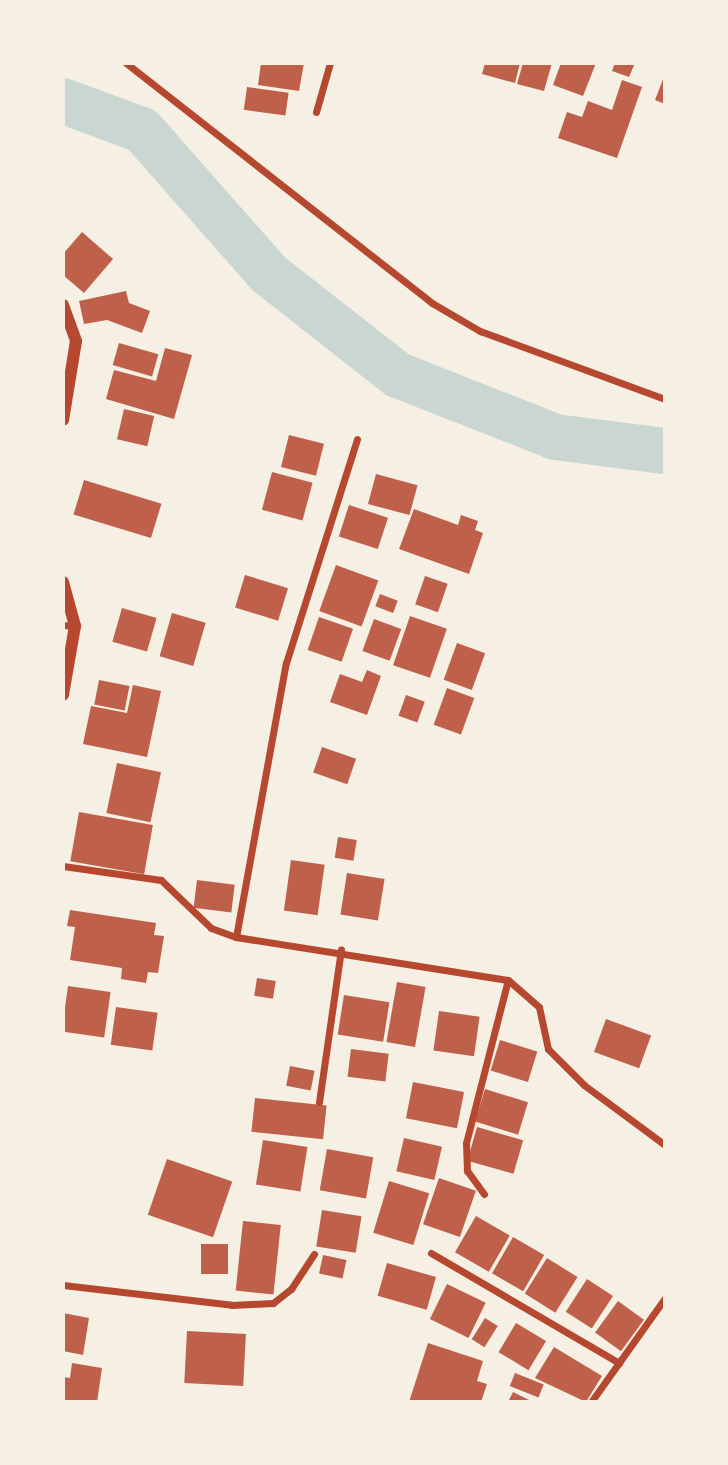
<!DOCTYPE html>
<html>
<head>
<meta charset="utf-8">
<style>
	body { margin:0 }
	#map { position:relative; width:728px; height:1465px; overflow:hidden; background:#f6efe4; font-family:"IBM Plex Sans",sans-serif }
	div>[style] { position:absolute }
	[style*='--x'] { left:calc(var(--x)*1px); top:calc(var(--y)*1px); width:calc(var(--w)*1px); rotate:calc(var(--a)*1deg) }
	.river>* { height:46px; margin:-23px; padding:0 23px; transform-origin:23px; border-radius:23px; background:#c9d6d2 }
	.building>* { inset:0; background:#bf614a; transform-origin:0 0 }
	.minor>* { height:7px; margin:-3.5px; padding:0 3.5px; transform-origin:3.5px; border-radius:3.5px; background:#b5482f }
	.tertiary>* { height:12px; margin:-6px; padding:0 6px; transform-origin:6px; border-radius:6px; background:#b5482f }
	span { translate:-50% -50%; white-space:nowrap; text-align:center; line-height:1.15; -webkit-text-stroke:7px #f6efe4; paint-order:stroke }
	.frame { position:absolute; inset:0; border:65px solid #f6efe4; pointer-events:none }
</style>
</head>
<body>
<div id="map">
	<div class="river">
		<div style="--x:63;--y:101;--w:84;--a:20.2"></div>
		<div style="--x:142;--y:130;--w:192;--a:48.6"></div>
		<div style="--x:269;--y:274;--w:164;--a:38.1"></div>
		<div style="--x:398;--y:375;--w:169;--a:21.5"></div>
		<div style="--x:555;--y:437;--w:111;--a:7.3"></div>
	</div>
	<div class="building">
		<div style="clip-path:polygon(261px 63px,304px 63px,299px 91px,258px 85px)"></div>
		<div style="clip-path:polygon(485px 63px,520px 63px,515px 83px,482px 74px)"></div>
		<div style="clip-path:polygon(523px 63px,552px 63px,544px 91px,517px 84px)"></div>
		<div style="clip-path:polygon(561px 63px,596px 63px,583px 96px,553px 85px)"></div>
		<div style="clip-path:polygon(615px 63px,635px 63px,629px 77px,612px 71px)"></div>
		<div style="clip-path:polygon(665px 74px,665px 104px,655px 100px)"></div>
		<div style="clip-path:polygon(622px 80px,642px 87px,617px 158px,558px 138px,567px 112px,582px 117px,588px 101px,612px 110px)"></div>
		<div style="left:247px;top:87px;width:42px;height:23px;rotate:8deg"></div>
		<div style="clip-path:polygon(82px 232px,113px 259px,84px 293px,63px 275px,63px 254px)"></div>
		<div style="clip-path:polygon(126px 291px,129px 303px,150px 311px,142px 333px,107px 320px,84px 324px,79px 301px)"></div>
		<div style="left:119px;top:343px;width:41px;height:23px;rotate:16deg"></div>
		<div style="clip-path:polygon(165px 348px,192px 355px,174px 419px,106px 399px,114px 370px,156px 381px)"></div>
		<div style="left:124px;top:409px;width:31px;height:31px;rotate:13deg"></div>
		<div style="left:289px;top:435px;width:36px;height:33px;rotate:14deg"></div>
		<div style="left:272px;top:472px;width:42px;height:39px;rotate:15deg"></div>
		<div style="left:376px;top:474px;width:43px;height:31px;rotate:15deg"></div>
		<div style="left:84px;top:480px;width:81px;height:36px;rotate:17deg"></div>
		<div style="left:349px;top:505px;width:41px;height:33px;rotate:18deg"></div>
		<div style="clip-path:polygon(414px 509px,458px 525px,461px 515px,478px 521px,475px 530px,483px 533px,469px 574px,399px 549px)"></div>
		<div style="left:336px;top:565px;width:45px;height:49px;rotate:20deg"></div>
		<div style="left:245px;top:575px;width:45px;height:34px;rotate:17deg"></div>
		<div style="left:425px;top:576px;width:24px;height:30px;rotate:19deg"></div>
		<div style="left:380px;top:594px;width:19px;height:13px;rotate:21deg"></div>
		<div style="left:122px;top:608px;width:36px;height:35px;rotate:16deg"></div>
		<div style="left:172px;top:613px;width:35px;height:45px;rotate:16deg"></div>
		<div style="left:410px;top:616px;width:39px;height:52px;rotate:19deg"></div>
		<div style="left:319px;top:617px;width:36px;height:35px;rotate:19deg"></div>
		<div style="left:374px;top:619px;width:29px;height:34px;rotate:20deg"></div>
		<div style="left:457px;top:643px;width:30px;height:39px;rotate:20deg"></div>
		<div style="clip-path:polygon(367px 670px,381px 676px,367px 715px,330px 702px,340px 674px,362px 682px)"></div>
		<div style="left:99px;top:680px;width:31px;height:25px;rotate:11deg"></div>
		<div style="clip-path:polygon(133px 685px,161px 691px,147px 757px,83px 744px,91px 706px,127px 713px)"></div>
		<div style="left:447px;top:688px;width:29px;height:39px;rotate:20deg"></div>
		<div style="left:406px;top:695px;width:20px;height:22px;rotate:20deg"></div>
		<div style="left:322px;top:747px;width:36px;height:27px;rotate:19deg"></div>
		<div style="left:117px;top:763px;width:45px;height:51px;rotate:12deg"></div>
		<div style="left:79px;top:812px;width:75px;height:50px;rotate:10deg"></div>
		<div style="left:338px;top:837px;width:19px;height:21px;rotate:9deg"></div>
		<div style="left:291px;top:860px;width:34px;height:51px;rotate:8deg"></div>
		<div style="left:347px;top:873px;width:38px;height:42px;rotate:9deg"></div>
		<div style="left:197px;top:880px;width:38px;height:28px;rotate:7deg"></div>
		<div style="clip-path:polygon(70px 910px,156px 923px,154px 935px,164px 936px,158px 973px,148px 972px,146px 983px,121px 979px,122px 968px,70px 960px,75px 927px,67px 926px)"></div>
		<div style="left:257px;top:978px;width:19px;height:18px;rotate:9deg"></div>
		<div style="left:397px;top:982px;width:29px;height:61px;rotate:10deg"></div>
		<div style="left:68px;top:986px;width:43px;height:46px;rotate:8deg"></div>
		<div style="left:344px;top:995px;width:46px;height:40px;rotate:9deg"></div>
		<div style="left:116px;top:1007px;width:42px;height:38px;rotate:8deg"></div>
		<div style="left:439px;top:1011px;width:41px;height:40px;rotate:8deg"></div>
		<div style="left:606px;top:1019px;width:48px;height:35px;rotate:20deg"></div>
		<div style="left:500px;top:1040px;width:39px;height:32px;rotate:17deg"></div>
		<div style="left:351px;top:1049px;width:38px;height:28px;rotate:7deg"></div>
		<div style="left:290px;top:1066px;width:25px;height:20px;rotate:11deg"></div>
		<div style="left:413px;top:1082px;width:52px;height:37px;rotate:11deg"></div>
		<div style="left:485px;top:1089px;width:45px;height:34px;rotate:17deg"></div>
		<div style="left:255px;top:1098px;width:72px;height:34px;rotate:6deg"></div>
		<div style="left:477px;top:1127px;width:48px;height:35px;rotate:16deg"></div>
		<div style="left:404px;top:1138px;width:39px;height:34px;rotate:13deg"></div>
		<div style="left:263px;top:1140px;width:45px;height:45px;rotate:9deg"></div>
		<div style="left:327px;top:1149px;width:47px;height:42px;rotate:10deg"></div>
		<div style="left:167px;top:1159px;width:69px;height:59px;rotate:19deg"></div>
		<div style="left:439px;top:1178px;width:39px;height:49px;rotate:19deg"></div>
		<div style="left:389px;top:1181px;width:42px;height:54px;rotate:17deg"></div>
		<div style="left:322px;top:1210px;width:40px;height:37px;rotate:9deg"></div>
		<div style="left:476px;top:1216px;width:39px;height:42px;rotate:30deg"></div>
		<div style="left:243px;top:1221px;width:38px;height:70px;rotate:6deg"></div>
		<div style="left:513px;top:1237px;width:36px;height:42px;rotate:30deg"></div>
		<div style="left:201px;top:1244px;width:27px;height:30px"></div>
		<div style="left:323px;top:1255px;width:24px;height:19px;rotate:12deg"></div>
		<div style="left:547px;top:1258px;width:36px;height:42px;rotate:32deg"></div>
		<div style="left:387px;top:1263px;width:51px;height:34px;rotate:16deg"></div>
		<div style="left:587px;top:1279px;width:31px;height:39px;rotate:33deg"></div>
		<div style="left:447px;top:1284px;width:43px;height:39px;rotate:26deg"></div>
		<div style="left:618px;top:1301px;width:32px;height:39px;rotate:36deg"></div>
		<div style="clip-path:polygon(63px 1313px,89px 1318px,83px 1355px,63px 1351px)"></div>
		<div style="left:485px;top:1318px;width:15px;height:25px;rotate:32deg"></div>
		<div style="left:516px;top:1323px;width:35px;height:34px;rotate:31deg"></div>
		<div style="left:187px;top:1331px;width:59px;height:52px;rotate:3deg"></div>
		<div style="clip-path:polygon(428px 1343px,483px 1361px,477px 1381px,487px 1384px,481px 1402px,409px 1402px)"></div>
		<div style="clip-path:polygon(554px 1347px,602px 1376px,586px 1402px,535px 1378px)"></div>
		<div style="clip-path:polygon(72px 1363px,102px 1368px,97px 1402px,63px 1402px,63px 1377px,70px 1378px)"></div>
		<div style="left:515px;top:1373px;width:31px;height:14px;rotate:22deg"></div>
		<div style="clip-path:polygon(513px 1392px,529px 1400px,528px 1402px,508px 1402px)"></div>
	</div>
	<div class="minor">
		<div style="--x:126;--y:63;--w:389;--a:38.1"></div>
		<div style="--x:432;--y:303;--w:56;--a:30.3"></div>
		<div style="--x:480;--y:331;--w:197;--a:20.2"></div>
		<div style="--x:316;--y:112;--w:51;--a:-74.1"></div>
		<div style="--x:63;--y:625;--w:12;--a:5"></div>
		<div style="--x:63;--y:866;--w:99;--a:8.1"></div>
		<div style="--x:161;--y:880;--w:69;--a:43.8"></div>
		<div style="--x:211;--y:928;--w:27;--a:20"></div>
		<div style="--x:236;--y:937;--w:275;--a:9"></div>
		<div style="--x:508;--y:980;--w:41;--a:41.1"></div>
		<div style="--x:539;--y:1007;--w:43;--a:77.9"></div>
		<div style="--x:548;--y:1049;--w:51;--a:45"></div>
		<div style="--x:584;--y:1085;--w:101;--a:36.5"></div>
		<div style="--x:236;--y:937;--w:279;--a:-79.7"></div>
		<div style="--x:286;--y:663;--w:235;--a:-72.4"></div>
		<div style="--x:319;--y:1102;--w:154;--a:-81.8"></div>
		<div style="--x:484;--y:1194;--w:29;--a:-126"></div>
		<div style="--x:467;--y:1171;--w:28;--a:-92"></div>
		<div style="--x:466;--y:1143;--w:168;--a:-75.6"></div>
		<div style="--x:431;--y:1253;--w:218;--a:30.3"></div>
		<div style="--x:63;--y:1285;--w:170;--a:6.7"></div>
		<div style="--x:232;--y:1305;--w:41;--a:-2.8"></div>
		<div style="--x:273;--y:1303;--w:23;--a:-38"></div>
		<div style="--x:291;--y:1289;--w:42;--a:-56.7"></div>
		<div style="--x:591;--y:1402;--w:128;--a:-54.6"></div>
	</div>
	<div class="tertiary">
		<div style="--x:63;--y:305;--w:38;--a:70"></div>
		<div style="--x:76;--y:341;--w:80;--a:99.3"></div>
		<div style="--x:63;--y:582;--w:46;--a:74.7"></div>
		<div style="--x:75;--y:626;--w:70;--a:99.9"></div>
	</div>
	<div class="frame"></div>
</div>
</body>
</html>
